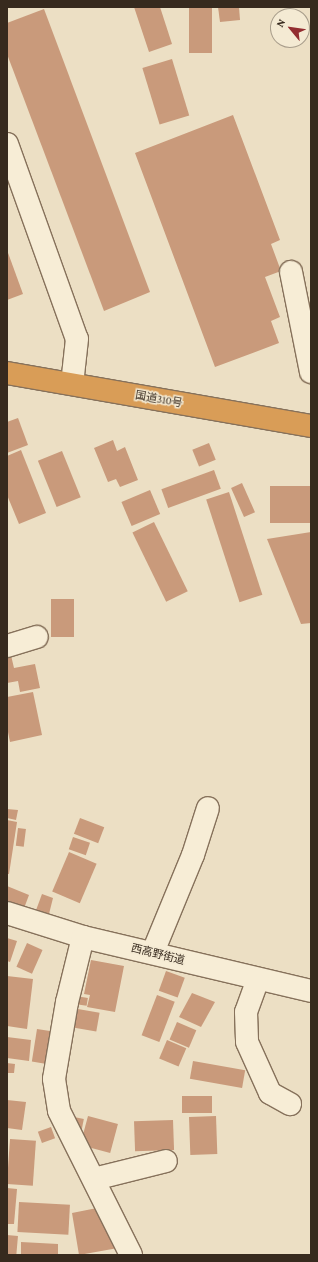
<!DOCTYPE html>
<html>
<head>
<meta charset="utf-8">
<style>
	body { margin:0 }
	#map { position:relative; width:318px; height:1262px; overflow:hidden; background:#ecdfc4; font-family:"Crimson Pro","Noto Sans JP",serif }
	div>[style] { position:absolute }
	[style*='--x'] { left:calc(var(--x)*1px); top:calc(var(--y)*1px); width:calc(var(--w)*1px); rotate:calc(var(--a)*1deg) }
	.building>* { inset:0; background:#c99a7b; transform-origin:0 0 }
	.roads { filter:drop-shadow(1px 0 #86715b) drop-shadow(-1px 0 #86715b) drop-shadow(0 1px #86715b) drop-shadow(0 -1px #86715b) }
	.minor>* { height:22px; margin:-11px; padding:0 11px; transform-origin:11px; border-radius:11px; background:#f7edd6 }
	.highway>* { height:22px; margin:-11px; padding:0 11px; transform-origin:11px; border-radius:11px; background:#d99d57 }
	span { translate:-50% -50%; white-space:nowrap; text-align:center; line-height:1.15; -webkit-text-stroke:3px #f4ead3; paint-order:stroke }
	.street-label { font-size:11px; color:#372a1e }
	.frame { position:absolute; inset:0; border:8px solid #372a1e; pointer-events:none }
	.north { position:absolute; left:270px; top:8px; width:40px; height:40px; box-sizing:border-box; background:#f4ead3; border:1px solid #a89d8b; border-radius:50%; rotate:299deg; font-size:11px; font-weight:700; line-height:16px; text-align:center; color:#372a1e }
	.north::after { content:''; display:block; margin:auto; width:14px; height:18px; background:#932d30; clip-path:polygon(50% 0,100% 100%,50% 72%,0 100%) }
</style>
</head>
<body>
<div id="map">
	<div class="building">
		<div style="clip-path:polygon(134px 7px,160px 7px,172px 44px,149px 52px)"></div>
		<div style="left:189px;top:7px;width:23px;height:46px"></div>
		<div style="clip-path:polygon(218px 7px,239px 7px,240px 20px,220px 22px)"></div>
		<div style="clip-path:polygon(44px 9px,150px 292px,104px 311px,7px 54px,7px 23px)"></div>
		<div style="left:172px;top:59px;width:59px;height:31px;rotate:73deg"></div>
		<div style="clip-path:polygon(233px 115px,280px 240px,271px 244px,281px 271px,265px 277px,280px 317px,271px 321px,279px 343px,215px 367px,135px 153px)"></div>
		<div style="clip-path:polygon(7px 250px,23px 294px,7px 300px)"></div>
		<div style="clip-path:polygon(18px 418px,28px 445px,7px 453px,7px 422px)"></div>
		<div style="clip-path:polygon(113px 440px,117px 451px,125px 447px,138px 480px,120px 487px,116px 479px,108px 482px,94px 448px)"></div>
		<div style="left:209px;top:443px;width:18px;height:18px;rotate:68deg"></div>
		<div style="clip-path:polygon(21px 450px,46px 513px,19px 524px,7px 495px,7px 456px)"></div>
		<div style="left:62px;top:451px;width:50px;height:26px;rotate:68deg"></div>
		<div style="left:214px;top:470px;width:20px;height:56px;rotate:70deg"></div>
		<div style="left:242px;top:483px;width:32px;height:12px;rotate:66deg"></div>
		<div style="left:311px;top:486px;width:37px;height:41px;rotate:90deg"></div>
		<div style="left:150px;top:490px;width:26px;height:31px;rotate:67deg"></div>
		<div style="left:229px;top:492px;width:108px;height:24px;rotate:72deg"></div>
		<div style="left:154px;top:522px;width:77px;height:24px;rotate:64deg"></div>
		<div style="clip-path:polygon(311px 532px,311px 623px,301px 624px,267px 539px)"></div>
		<div style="left:51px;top:599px;width:23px;height:38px"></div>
		<div style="clip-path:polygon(7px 651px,10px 651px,14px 668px,35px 664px,40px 688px,20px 692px,18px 681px,7px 683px)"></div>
		<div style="clip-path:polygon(33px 692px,42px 735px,10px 742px,7px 727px,7px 697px)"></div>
		<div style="clip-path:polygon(7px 809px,18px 810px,16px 820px,7px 818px)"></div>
		<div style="left:80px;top:818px;width:26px;height:17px;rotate:21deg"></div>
		<div style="clip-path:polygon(7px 820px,17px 822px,9px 874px,7px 874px)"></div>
		<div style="left:18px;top:828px;width:8px;height:18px;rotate:7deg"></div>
		<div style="left:73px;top:837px;width:18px;height:13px;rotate:19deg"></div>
		<div style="left:69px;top:852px;width:30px;height:43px;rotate:23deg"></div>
		<div style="clip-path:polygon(7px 886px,29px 895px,23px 911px,7px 905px)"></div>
		<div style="clip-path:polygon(42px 894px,53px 898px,48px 918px,35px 913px)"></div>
		<div style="clip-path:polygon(7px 938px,17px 941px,10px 962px,7px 961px)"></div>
		<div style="left:27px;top:943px;width:17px;height:26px;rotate:24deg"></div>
		<div style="clip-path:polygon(91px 960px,124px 966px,115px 1012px,87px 1007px,90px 995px,84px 994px)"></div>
		<div style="left:166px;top:971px;width:20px;height:21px;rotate:20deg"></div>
		<div style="clip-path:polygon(7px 976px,33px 979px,27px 1029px,7px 1026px)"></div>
		<div style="clip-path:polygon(192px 993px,215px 1002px,201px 1027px,179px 1017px)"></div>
		<div style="left:157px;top:995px;width:19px;height:43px;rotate:21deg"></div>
		<div style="left:76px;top:996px;width:12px;height:8px;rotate:9deg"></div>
		<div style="left:72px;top:1008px;width:28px;height:19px;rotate:10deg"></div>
		<div style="left:177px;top:1022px;width:21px;height:19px;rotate:23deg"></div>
		<div style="left:37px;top:1029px;width:18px;height:33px;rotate:9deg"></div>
		<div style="clip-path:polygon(7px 1037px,31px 1040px,29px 1061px,7px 1058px)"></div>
		<div style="left:167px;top:1040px;width:21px;height:20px;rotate:23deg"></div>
		<div style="left:193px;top:1061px;width:53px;height:18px;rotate:10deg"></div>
		<div style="clip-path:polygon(7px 1063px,15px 1064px,14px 1073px,7px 1073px)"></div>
		<div style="left:182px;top:1096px;width:30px;height:17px"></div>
		<div style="clip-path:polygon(7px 1100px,26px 1102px,22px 1130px,7px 1128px)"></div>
		<div style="left:88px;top:1116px;width:31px;height:30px;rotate:15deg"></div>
		<div style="left:216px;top:1116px;width:38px;height:27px;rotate:88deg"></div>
		<div style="left:74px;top:1117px;width:10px;height:11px;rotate:11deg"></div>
		<div style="left:173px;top:1120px;width:30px;height:39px;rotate:88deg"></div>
		<div style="left:51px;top:1127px;width:12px;height:14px;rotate:70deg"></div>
		<div style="left:10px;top:1139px;width:26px;height:45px;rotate:4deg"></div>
		<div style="clip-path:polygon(7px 1188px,17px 1189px,14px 1224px,7px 1224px)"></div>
		<div style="left:19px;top:1202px;width:51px;height:30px;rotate:3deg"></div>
		<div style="clip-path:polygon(97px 1208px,98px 1215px,104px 1214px,118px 1248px,79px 1255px,72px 1213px)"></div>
		<div style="left:7px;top:1235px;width:11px;height:20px;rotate:5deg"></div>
		<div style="clip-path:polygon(21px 1242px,58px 1244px,58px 1255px,21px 1255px)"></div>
	</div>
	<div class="roads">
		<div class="minor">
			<div style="--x:7;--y:144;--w:207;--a:70.3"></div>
			<div style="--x:77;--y:339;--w:45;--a:96.3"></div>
			<div style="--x:291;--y:272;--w:102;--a:78.7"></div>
			<div style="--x:7;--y:646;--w:31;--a:-17"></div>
			<div style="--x:7;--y:913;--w:80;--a:17.5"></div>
			<div style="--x:83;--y:937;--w:234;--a:13.3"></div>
			<div style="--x:83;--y:937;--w:67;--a:103.8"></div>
			<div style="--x:67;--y:1002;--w:78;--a:99.6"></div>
			<div style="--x:54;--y:1079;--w:32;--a:81"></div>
			<div style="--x:59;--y:1111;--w:161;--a:63.4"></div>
			<div style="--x:153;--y:952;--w:105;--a:-67.6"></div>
			<div style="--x:193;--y:855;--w:49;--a:-72.3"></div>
			<div style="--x:258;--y:979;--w:35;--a:110"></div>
			<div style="--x:246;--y:1012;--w:30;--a:88"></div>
			<div style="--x:247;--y:1042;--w:56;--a:65.7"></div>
			<div style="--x:270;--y:1093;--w:23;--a:29"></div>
			<div style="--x:94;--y:1179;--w:74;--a:-14"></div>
		</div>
		<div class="highway">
			<div style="--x:7;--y:373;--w:309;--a:9.9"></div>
		</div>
	</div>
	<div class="street-label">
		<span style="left:159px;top:399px;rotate:10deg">国道310号</span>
		<span style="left:158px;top:954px;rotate:14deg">西高野街道</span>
	</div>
	<div class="frame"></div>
	<div class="north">N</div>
</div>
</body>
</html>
